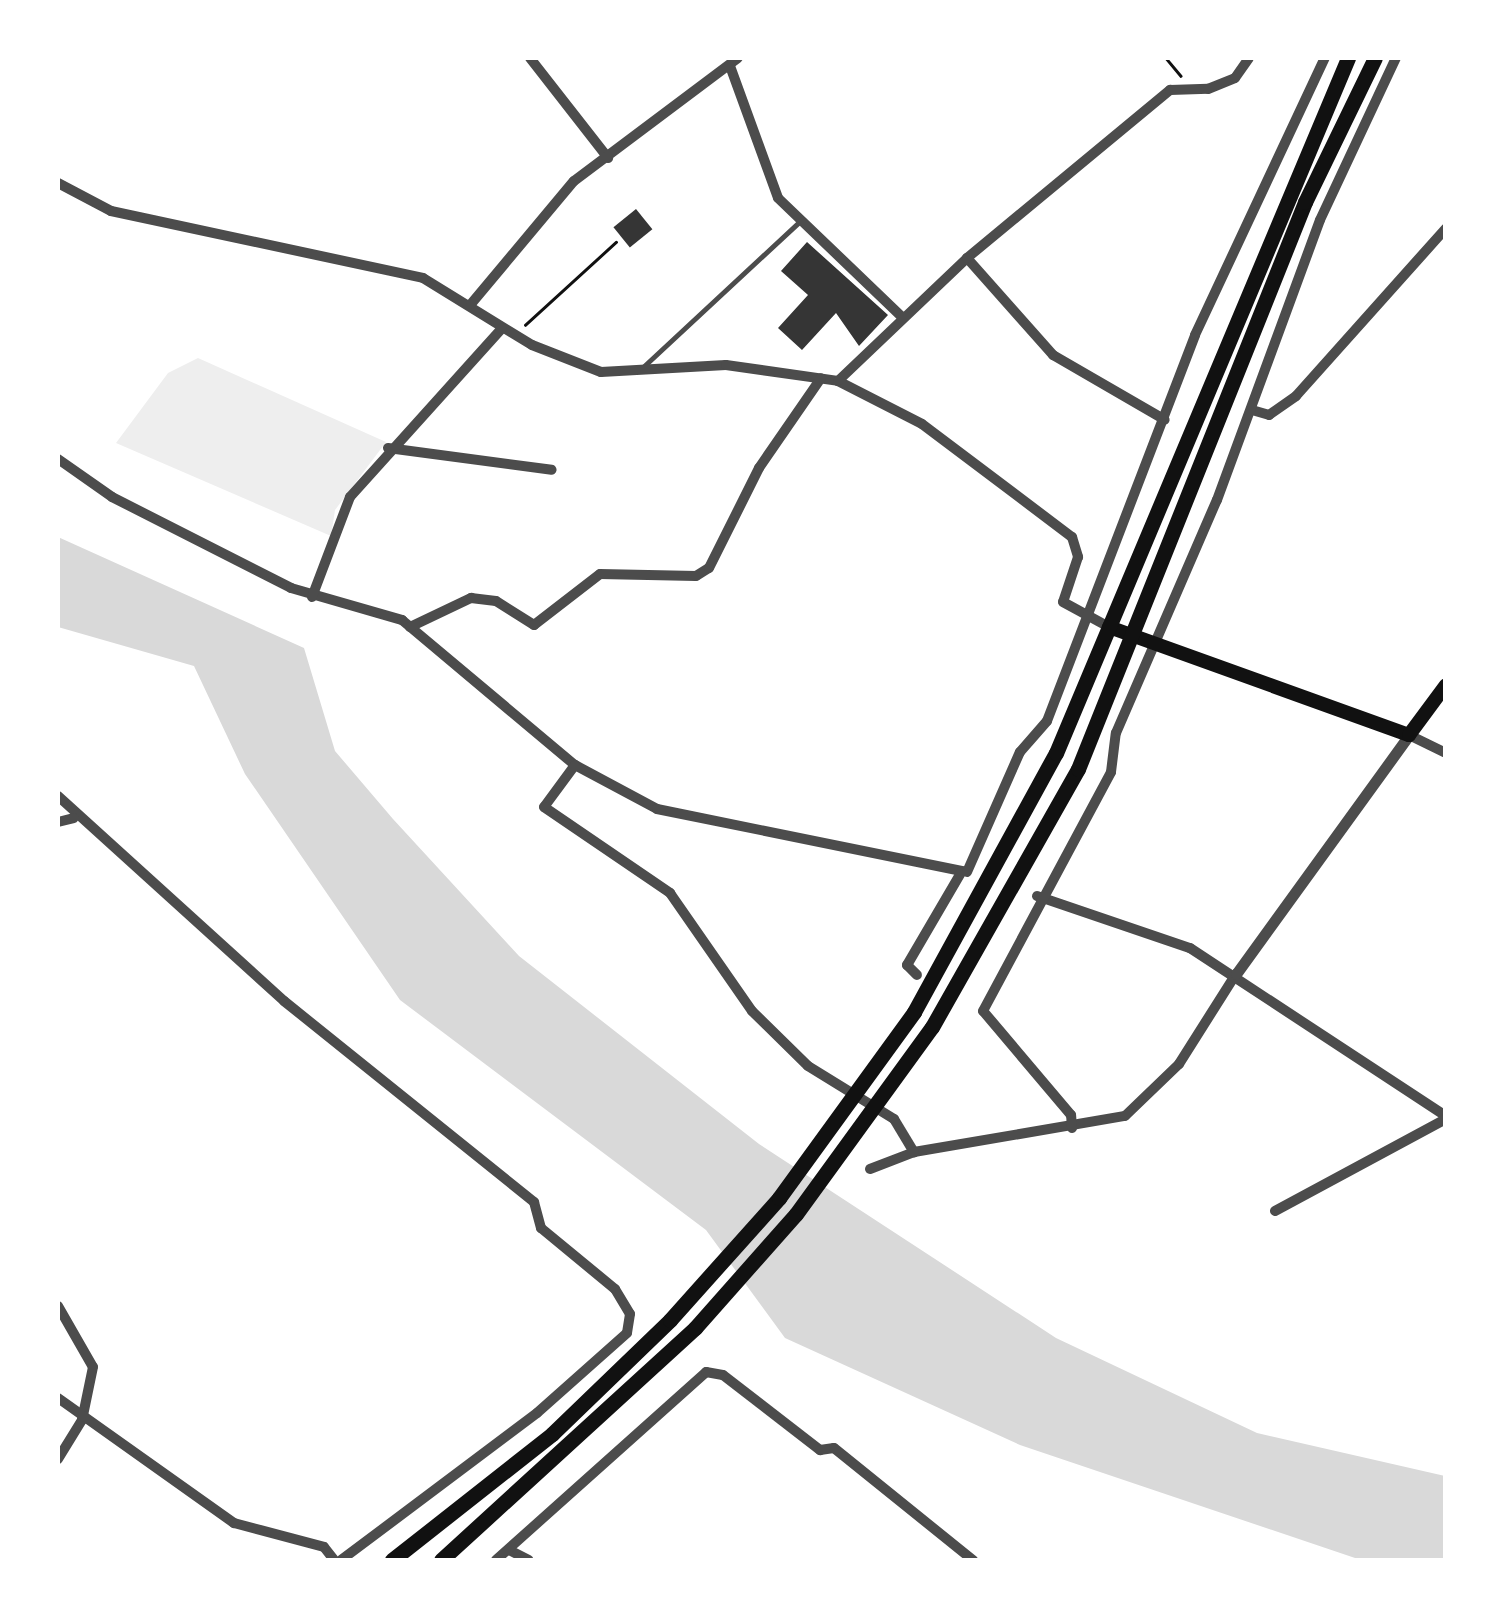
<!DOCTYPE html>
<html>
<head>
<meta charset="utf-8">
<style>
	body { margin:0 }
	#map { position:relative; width:1503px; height:1618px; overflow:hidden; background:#fff; font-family:"Source Sans 3",sans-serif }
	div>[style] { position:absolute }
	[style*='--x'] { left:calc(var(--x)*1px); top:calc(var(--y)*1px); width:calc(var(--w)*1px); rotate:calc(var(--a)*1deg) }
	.green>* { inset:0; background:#eee }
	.water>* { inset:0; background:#d9d9d9 }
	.building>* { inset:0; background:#353535; transform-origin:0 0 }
	.path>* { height:2.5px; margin:-1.25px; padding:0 1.25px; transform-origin:1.25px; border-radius:1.25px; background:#111 }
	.service>* { height:5px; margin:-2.5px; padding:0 2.5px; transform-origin:2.5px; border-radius:2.5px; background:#4c4c4c }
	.minor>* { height:10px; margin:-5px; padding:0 5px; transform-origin:5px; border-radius:5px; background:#4c4c4c }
	.tertiary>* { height:11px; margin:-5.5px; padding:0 5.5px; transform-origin:5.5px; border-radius:5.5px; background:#4c4c4c }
	.secondary>* { height:14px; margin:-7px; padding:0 7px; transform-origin:7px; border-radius:7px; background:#111 }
	.trunk>* { height:15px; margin:-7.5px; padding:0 7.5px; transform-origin:7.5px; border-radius:7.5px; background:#111 }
	span { translate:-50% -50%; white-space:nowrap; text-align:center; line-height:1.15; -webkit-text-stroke:8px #fff; paint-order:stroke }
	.frame { position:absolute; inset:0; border:60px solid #fff; pointer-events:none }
</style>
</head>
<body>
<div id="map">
	<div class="green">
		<div style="clip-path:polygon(198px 358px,386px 442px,335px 510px,331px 536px,116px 443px,168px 373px)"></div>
	</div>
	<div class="water">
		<div style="clip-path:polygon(58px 537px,304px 648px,335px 751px,393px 819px,519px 956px,759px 1144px,1056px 1338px,1257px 1433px,1445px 1476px,1445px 1560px,1358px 1559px,1020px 1445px,785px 1338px,706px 1230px,400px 1000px,245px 774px,194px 666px,58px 627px)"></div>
	</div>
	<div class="building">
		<div style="left:636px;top:209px;width:26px;height:29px;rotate:51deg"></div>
		<div style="clip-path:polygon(807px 242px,888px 315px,859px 346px,836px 313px,802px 350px,778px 328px,808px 295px,781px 271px)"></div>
	</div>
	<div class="path">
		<div style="--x:1166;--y:58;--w:23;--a:50"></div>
		<div style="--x:525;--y:325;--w:123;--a:-42.4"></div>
	</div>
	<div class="service">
		<div style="--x:644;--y:366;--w:210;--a:-42.9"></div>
	</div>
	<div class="minor">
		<div style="--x:530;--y:58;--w:127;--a:52"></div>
		<div style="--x:730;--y:66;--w:140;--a:70"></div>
		<div style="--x:778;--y:198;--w:172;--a:43.8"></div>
		<div style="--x:58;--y:183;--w:60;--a:27.8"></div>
		<div style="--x:111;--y:211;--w:319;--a:12.1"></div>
		<div style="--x:423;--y:278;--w:128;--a:31.6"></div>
		<div style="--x:532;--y:345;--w:74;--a:21.4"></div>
		<div style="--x:601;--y:372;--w:125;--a:-3.2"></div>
		<div style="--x:726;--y:365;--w:113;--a:8.1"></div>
		<div style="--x:838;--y:381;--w:94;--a:27.1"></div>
		<div style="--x:922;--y:424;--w:188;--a:37"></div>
		<div style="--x:1072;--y:537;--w:21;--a:73"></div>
		<div style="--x:1078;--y:557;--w:47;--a:108.4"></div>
		<div style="--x:1063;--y:602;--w:52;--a:28.5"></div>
		<div style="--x:967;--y:258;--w:130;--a:48.4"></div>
		<div style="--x:1053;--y:355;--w:129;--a:30.1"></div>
		<div style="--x:471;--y:304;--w:160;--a:-50.1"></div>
		<div style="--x:574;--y:181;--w:205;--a:-36.9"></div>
		<div style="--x:838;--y:381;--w:178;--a:-43.6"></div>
		<div style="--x:967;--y:258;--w:264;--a:-39.6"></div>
		<div style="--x:1170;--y:90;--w:38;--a:-2"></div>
		<div style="--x:1208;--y:89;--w:29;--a:-22"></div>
		<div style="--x:1235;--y:78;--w:24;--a:-55"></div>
		<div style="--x:1252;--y:410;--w:18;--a:16"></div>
		<div style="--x:1269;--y:415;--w:33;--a:-35"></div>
		<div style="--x:1296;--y:396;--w:225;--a:-48.2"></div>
		<div style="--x:388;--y:448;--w:165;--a:7.6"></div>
		<div style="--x:58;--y:459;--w:66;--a:35.1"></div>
		<div style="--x:112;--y:497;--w:201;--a:26.9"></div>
		<div style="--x:291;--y:588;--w:116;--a:16.1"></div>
		<div style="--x:402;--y:620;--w:226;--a:40"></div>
		<div style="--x:575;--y:765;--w:93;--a:28.2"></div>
		<div style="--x:657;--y:809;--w:311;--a:11.5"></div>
		<div style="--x:962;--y:871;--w:109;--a:120.3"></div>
		<div style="--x:907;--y:965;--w:14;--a:45"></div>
		<div style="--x:312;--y:597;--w:107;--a:-69.2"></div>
		<div style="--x:350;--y:497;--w:227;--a:-48"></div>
		<div style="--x:410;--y:627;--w:68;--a:-25.4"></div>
		<div style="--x:471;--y:598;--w:25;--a:7"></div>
		<div style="--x:496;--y:601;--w:45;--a:32.3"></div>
		<div style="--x:534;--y:625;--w:83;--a:-37.7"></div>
		<div style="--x:600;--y:574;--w:96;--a:1.2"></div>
		<div style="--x:696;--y:576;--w:15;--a:-32"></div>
		<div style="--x:709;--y:568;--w:112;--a:-63.4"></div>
		<div style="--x:759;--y:468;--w:109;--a:-55.4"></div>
		<div style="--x:1409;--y:735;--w:41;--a:25.9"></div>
		<div style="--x:575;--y:765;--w:52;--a:126.4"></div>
		<div style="--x:544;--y:807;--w:153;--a:34.3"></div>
		<div style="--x:670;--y:893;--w:144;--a:55.2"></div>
		<div style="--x:752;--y:1011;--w:78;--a:44.5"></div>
		<div style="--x:808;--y:1066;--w:101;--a:31.6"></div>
		<div style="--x:894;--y:1119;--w:39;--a:59"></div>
		<div style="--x:914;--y:1152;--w:214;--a:-9.7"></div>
		<div style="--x:1125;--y:1116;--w:75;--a:-43.9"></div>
		<div style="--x:1179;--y:1064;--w:107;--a:-57.7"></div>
		<div style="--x:58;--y:796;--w:305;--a:42.2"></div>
		<div style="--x:284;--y:1001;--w:321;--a:38.8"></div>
		<div style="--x:534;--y:1202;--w:27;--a:75"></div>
		<div style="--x:541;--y:1228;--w:96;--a:39.5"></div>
		<div style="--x:615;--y:1289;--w:29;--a:59"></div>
		<div style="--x:630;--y:1314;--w:19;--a:99"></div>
		<div style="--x:627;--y:1333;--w:120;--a:138.4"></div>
		<div style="--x:537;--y:1413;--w:245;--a:143.1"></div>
		<div style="--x:58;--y:822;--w:16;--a:-14"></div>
		<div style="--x:967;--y:872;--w:131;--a:-66.2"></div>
		<div style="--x:1020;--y:752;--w:41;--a:-48.9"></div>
		<div style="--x:1047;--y:721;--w:413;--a:-69"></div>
		<div style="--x:1195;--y:335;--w:306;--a:-64.9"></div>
		<div style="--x:1037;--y:896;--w:162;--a:18.8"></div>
		<div style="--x:1190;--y:948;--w:306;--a:33.3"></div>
		<div style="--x:1072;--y:1128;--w:13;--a:-94"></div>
		<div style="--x:1071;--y:1115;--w:136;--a:-130.2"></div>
		<div style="--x:983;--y:1011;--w:271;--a:-61.8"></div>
		<div style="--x:1111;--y:772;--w:39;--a:-83"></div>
		<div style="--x:1116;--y:733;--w:254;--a:-66.6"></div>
		<div style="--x:1217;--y:500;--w:298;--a:-69.8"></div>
		<div style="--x:1320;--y:220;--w:179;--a:-64.9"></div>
		<div style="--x:870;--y:1169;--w:47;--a:-21.1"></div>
		<div style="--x:1275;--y:1211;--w:194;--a:-28.3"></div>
		<div style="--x:58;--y:1306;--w:70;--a:60.2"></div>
		<div style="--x:93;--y:1367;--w:54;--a:101.7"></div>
		<div style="--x:82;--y:1420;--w:46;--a:121.6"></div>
		<div style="--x:58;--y:1398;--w:216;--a:35.4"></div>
		<div style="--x:234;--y:1523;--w:93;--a:14.9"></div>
		<div style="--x:324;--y:1547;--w:16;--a:52"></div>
		<div style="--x:509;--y:1550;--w:22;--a:27"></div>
		<div style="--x:496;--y:1560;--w:282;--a:-41.8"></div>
		<div style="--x:706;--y:1372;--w:17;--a:10"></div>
		<div style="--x:723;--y:1375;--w:123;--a:37.7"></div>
		<div style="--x:820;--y:1450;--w:14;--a:-8"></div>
		<div style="--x:834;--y:1448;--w:179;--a:38.9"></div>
	</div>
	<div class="tertiary">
		<div style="--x:1236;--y:974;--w:295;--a:-54.1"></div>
	</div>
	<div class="secondary">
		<div style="--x:1109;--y:627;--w:319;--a:19.8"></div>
		<div style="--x:1409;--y:735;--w:62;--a:-53.5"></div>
	</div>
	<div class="trunk">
		<div style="--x:392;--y:1560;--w:204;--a:-38.2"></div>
		<div style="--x:552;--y:1434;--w:164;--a:-44"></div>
		<div style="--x:670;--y:1320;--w:164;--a:-48.2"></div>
		<div style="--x:779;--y:1198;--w:230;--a:-54"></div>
		<div style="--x:914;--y:1012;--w:295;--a:-61.3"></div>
		<div style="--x:1056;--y:753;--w:754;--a:-67.21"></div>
		<div style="--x:441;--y:1560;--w:344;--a:-42.4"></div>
		<div style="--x:695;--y:1328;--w:152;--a:-48.5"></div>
		<div style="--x:796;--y:1214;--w:231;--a:-54"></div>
		<div style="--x:932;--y:1027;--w:296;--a:-60.5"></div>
		<div style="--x:1078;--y:769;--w:611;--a:-68.18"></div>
		<div style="--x:1305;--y:202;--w:160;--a:-64.1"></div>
	</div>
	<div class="frame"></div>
</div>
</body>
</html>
